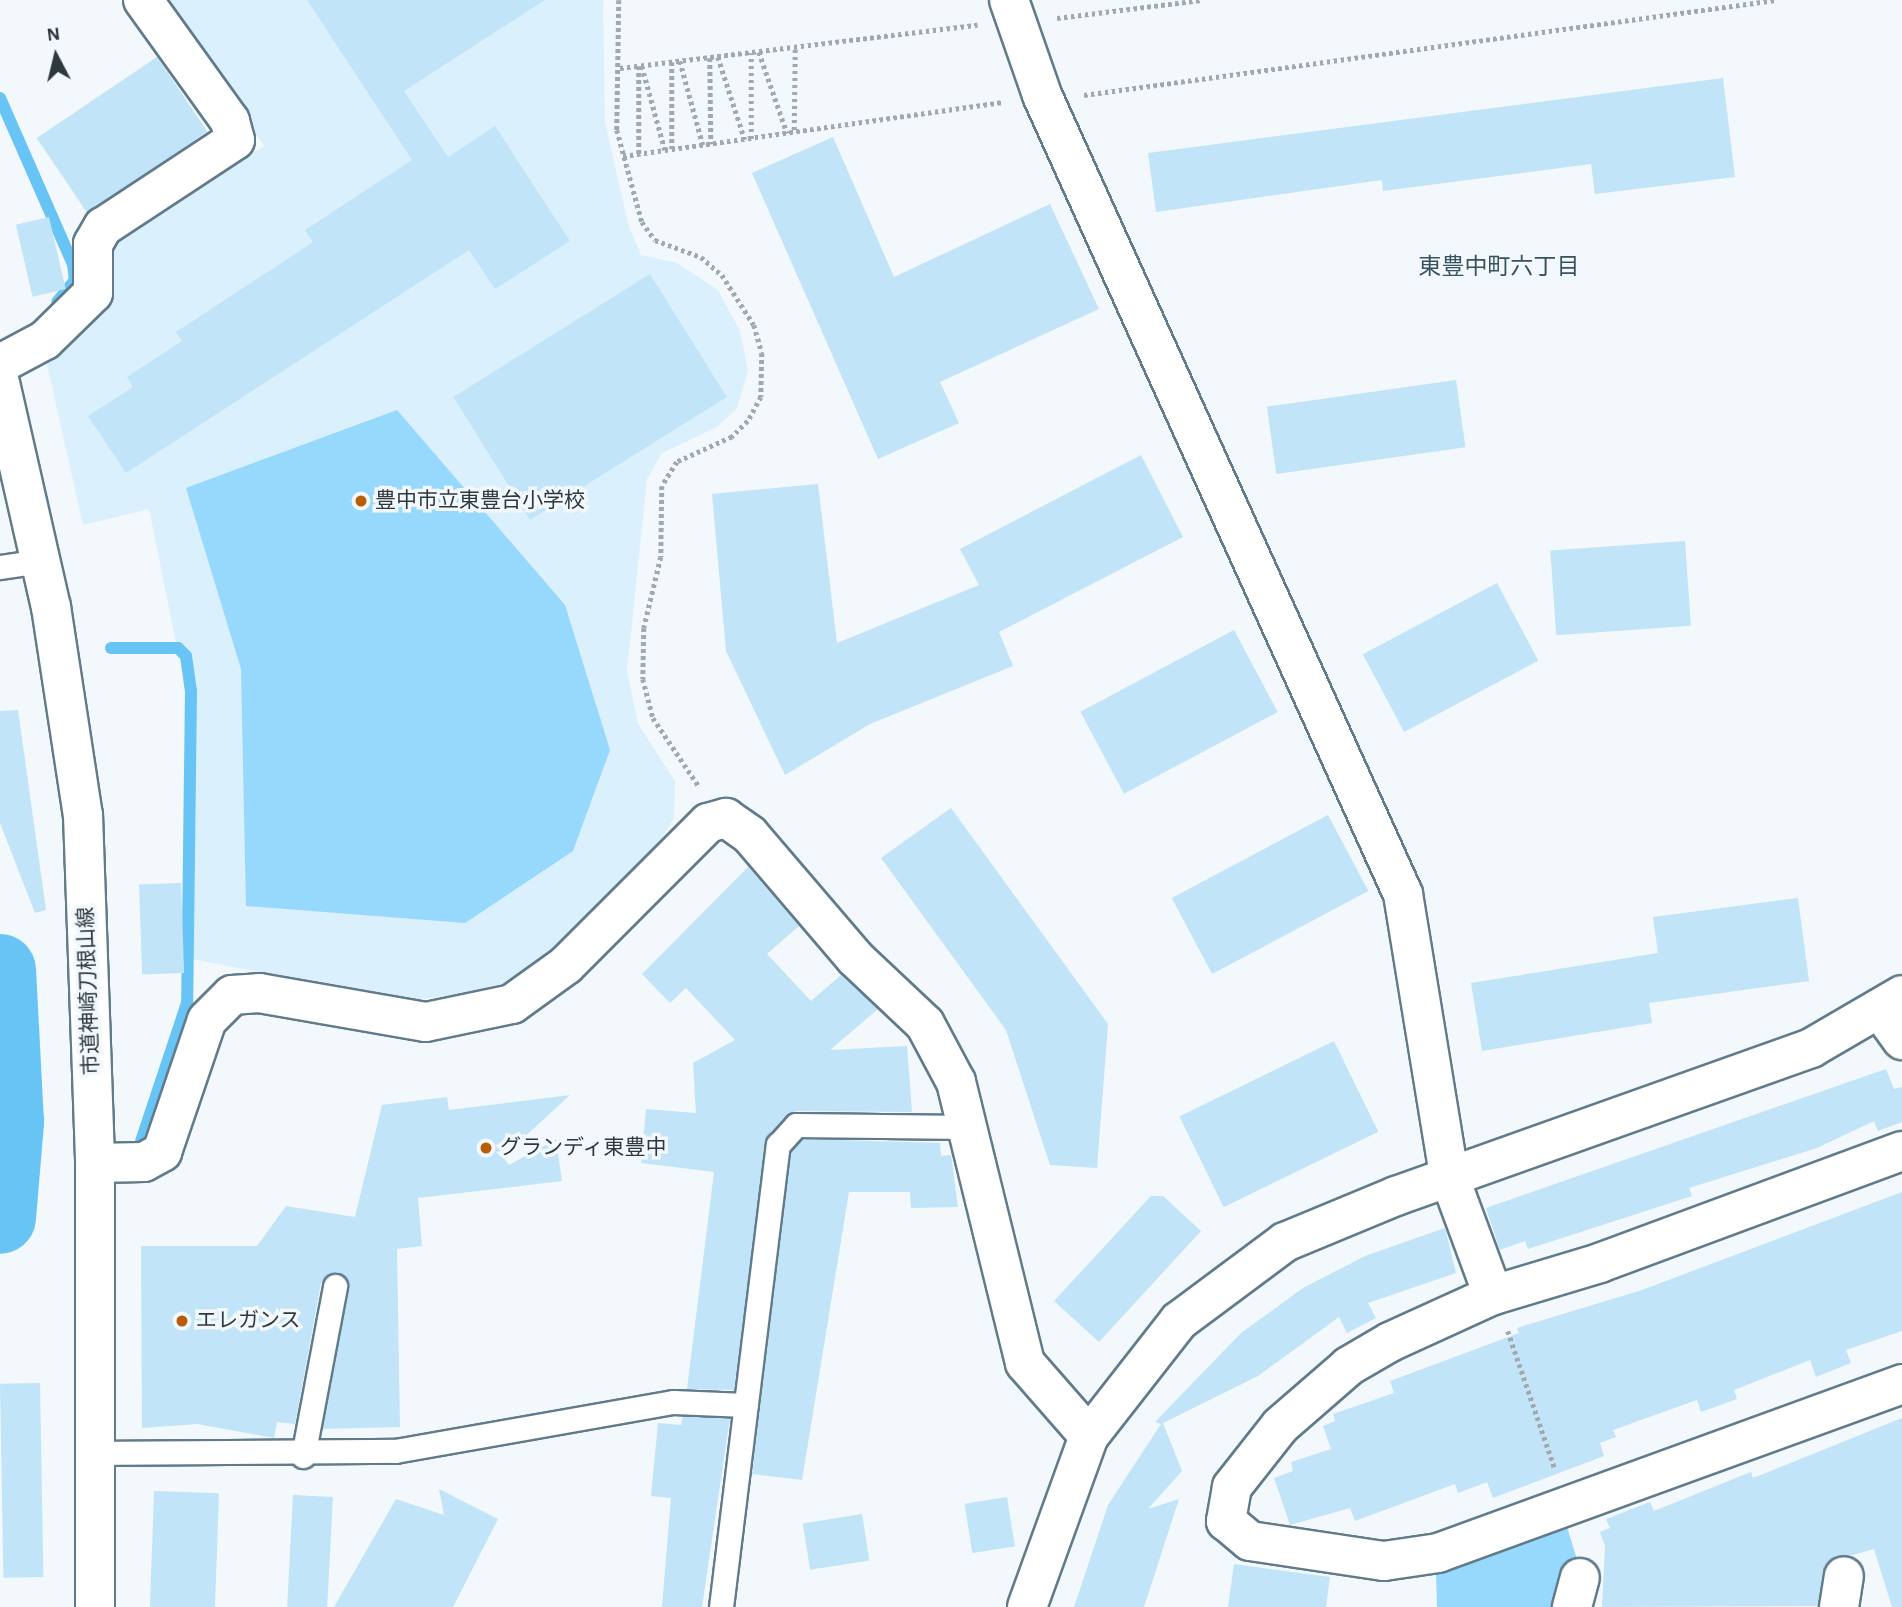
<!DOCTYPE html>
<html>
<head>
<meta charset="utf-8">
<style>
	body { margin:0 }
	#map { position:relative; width:1902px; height:1607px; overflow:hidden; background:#f2f8fb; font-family:"Alegreya Sans","Noto Sans JP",sans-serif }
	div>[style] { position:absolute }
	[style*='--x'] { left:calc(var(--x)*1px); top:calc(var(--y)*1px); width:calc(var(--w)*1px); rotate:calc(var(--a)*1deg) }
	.built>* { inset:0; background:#daf0fd }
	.green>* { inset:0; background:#97d8fd }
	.stream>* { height:12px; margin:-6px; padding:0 6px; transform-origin:6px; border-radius:6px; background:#67c4f4 }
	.river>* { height:72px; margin:-36px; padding:0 36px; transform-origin:36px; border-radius:36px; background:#67c4f4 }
	.building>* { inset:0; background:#c2e4f8; transform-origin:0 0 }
	.path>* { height:4.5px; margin-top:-2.25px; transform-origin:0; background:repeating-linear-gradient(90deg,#a1a9ae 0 3.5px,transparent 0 7px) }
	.roads { filter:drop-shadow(2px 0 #617b8a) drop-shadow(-2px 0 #617b8a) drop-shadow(0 2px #617b8a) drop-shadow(0 -2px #617b8a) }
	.lane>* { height:23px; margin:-11.5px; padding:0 11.5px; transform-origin:11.5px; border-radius:11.5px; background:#fff }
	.street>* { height:38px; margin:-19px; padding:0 19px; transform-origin:19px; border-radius:19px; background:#fff }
	.secondary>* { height:38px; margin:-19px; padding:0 19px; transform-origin:19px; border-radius:19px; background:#fff }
	.dots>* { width:19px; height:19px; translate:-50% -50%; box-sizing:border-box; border:4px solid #f2f8fb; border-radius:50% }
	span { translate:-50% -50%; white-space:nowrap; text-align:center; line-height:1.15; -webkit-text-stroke:7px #f2f8fb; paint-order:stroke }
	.poi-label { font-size:21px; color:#2d383f }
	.left { translate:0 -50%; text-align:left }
	.street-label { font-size:21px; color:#2d383f }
	.neighbourhood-label { font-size:23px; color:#395260 }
	.north { position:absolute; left:21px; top:21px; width:70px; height:70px; -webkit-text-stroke:5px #f2f8fb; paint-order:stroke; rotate:353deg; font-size:19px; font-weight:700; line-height:28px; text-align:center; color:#2d383f }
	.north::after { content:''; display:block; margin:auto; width:24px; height:32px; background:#2d383f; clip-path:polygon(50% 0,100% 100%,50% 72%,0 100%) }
</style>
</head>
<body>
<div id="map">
	<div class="built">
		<div style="clip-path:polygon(164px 0,603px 0,605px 122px,629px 227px,641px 255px,677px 263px,718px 290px,740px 331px,748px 371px,737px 408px,717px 427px,662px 453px,647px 479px,627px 671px,638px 724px,675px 781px,674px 818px,650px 857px,545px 960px,490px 990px,405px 1001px,193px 959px,191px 653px,176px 643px,149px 509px,83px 525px,46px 360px,113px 295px,109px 242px,264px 146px)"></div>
	</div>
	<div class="green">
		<div style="clip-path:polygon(397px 410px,565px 605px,610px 750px,573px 851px,465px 923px,246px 906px,241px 669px,186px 488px)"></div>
		<div style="clip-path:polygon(1567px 1527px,1580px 1569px,1556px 1607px,1437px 1607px,1436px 1572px)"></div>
	</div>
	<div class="stream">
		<div style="--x:0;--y:98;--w:181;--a:66.3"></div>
		<div style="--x:73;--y:264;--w:16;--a:83"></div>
		<div style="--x:75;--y:280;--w:28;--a:129"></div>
		<div style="--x:111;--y:648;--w:67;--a:0"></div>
		<div style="--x:178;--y:648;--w:11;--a:45"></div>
		<div style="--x:186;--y:656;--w:34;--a:82"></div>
		<div style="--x:191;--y:690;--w:313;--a:90.7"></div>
		<div style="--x:187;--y:1003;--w:145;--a:108.4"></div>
	</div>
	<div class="river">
		<div style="--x:0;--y:970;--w:152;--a:87"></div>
		<div style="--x:8;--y:1122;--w:96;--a:94.8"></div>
	</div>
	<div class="building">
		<div style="clip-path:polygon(307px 0,545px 0,404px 91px,448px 157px,495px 126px,570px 241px,495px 289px,469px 250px,126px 473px,88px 416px,133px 387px,127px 377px,182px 341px,176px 332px,313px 242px,305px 230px,412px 160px)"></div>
		<div style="left:157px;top:57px;width:90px;height:145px;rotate:56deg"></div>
		<div style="clip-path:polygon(1723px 78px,1735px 177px,1595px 194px,1591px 164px,1383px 191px,1382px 180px,1156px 212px,1148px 153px)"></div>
		<div style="clip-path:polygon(833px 137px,894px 277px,1050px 204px,1099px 309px,940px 382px,959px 423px,878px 459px,752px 173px)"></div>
		<div style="left:49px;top:217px;width:74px;height:34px;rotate:77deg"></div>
		<div style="left:650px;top:274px;width:145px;height:232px;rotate:58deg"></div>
		<div style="left:1456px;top:380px;width:68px;height:191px;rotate:82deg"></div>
		<div style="clip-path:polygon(1141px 455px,1183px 537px,999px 632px,1013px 666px,870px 724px,785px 775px,726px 651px,712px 494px,818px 484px,837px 643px,979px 585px,960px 549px)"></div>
		<div style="left:1685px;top:541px;width:85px;height:135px;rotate:86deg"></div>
		<div style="left:1497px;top:583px;width:88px;height:152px;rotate:62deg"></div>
		<div style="left:1234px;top:630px;width:93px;height:174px;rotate:62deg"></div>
		<div style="clip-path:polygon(18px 710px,46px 910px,35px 913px,0 823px,0 711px)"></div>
		<div style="clip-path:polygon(951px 808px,1108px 1024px,1097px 1168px,1050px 1165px,1006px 1030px,881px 858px)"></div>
		<div style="left:1328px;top:815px;width:86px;height:177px;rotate:62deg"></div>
		<div style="clip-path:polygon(748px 867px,799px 926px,767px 954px,811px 1001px,841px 975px,878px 1009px,830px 1050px,907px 1046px,912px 1112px,796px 1111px,768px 1136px,734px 1390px,687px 1389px,714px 1172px,641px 1163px,646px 1109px,696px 1113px,693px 1063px,735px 1040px,686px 988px,670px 1003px,642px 974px)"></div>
		<div style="left:181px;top:883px;width:90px;height:42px;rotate:88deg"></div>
		<div style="clip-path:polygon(1798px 898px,1809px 981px,1649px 1003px,1652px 1023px,1482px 1051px,1471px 983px,1658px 953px,1653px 917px)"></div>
		<div style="left:1334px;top:1041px;width:101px;height:172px;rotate:64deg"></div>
		<div style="clip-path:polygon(1886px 1069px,1894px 1089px,1902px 1087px,1902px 1122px,1878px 1131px,1874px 1121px,1817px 1148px,1689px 1188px,1692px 1196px,1528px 1249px,1525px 1241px,1500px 1250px,1486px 1208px)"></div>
		<div style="clip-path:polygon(570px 1095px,503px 1157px,509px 1165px,556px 1139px,562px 1181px,418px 1198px,422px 1246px,397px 1249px,400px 1427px,322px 1429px,349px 1289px,337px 1272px,321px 1283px,295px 1424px,277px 1422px,274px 1438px,197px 1424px,142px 1428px,141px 1246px,257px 1246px,286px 1206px,355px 1217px,382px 1105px,447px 1097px,449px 1110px)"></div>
		<div style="clip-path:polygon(802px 1139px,940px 1143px,941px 1156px,951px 1155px,958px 1207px,911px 1208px,910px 1192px,849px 1192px,802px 1480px,752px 1474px,791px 1151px)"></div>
		<div style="clip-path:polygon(1902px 1192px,1902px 1331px,1846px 1350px,1851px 1363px,1816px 1377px,1810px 1360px,1734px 1390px,1737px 1399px,1701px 1412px,1697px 1400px,1613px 1430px,1616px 1437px,1600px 1443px,1604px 1456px,1493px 1498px,1487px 1482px,1458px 1493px,1455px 1484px,1355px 1521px,1350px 1508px,1290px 1525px,1274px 1478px,1293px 1471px,1291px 1462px,1331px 1449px,1323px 1426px,1335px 1421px,1333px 1414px,1394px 1393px,1390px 1381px,1519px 1333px,1517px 1328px,1642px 1290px)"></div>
		<div style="clip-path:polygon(1151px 1196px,1163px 1196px,1201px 1231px,1099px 1342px,1054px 1301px)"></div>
		<div style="clip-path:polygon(1445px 1228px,1456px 1273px,1368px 1303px,1376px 1318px,1347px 1333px,1339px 1317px,1258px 1376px,1163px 1423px,1182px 1471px,1148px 1509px,1179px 1499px,1144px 1607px,1074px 1607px,1108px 1505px,1161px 1424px,1155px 1422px,1241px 1333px,1303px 1288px,1365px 1256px)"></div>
		<div style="left:40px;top:1383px;width:194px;height:40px;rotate:89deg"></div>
		<div style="clip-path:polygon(683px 1416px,730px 1418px,702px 1607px,662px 1607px,671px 1498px,651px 1496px,658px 1423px,681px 1425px)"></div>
		<div style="clip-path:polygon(1902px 1418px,1902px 1607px,1892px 1607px,1874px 1549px,1828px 1562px,1818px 1606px,1602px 1607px,1605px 1546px,1600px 1532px,1610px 1528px,1606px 1519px,1650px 1502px,1654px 1511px,1751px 1472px,1753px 1478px)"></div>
		<div style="clip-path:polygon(439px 1489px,498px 1519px,453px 1607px,334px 1607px,396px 1499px,444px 1515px)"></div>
		<div style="left:154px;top:1491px;width:65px;height:116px;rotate:2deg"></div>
		<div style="left:293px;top:1495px;width:40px;height:112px;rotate:3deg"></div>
		<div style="left:1007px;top:1497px;width:50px;height:43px;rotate:81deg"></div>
		<div style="left:862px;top:1514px;width:47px;height:60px;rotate:81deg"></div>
		<div style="clip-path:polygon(1234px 1564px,1330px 1577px,1326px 1607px,1228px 1607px)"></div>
	</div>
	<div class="path">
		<div style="--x:619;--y:0;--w:130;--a:90.9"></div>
		<div style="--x:617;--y:130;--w:95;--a:74.8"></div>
		<div style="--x:642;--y:222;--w:22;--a:54"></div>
		<div style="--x:655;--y:240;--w:49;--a:20.3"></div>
		<div style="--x:701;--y:257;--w:28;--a:41"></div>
		<div style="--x:722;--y:275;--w:59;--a:57.4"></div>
		<div style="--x:754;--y:325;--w:29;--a:74"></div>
		<div style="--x:762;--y:353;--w:44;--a:91.3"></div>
		<div style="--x:761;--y:397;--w:27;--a:118"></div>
		<div style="--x:748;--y:421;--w:23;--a:135"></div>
		<div style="--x:732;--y:437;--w:60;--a:155.6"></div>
		<div style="--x:677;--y:462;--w:28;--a:122"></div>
		<div style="--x:662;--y:486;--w:71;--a:90.8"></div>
		<div style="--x:661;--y:557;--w:73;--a:103.5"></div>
		<div style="--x:644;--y:628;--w:51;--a:91.1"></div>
		<div style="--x:643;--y:679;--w:40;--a:75.6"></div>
		<div style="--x:653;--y:718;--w:81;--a:56.1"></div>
		<div style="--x:1057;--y:18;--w:145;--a:-7.1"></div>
		<div style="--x:759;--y:52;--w:86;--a:70.9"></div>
		<div style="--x:718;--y:57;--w:87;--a:72"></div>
		<div style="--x:710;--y:58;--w:86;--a:89.3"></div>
		<div style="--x:680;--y:61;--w:87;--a:74.7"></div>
		<div style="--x:672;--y:62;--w:87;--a:90"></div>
		<div style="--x:639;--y:66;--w:88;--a:90"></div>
		<div style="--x:642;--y:66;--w:87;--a:74.7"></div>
		<div style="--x:620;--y:68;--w:360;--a:-6.9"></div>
		<div style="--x:1084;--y:95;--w:698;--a:-7.82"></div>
		<div style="--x:794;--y:130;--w:83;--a:-89.3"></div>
		<div style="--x:751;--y:139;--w:86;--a:-90"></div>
		<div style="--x:623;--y:156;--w:382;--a:-8.1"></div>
		<div style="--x:1508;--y:1331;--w:146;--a:71.2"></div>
	</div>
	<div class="roads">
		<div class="lane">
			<div style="--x:0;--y:567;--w:41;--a:-8.3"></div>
			<div style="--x:95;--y:1453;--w:300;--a:-0.4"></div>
			<div style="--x:395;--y:1451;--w:282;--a:-10"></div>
			<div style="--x:673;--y:1402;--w:73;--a:2.4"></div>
			<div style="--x:303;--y:1456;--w:173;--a:-79.3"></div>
			<div style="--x:721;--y:1607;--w:466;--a:-83"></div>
			<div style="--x:778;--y:1145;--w:27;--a:-48"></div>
			<div style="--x:796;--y:1125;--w:172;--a:0.7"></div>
		</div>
		<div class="street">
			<div style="--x:0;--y:364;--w:51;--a:-28.1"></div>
			<div style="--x:45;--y:340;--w:67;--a:-44.4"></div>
			<div style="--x:93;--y:293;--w:49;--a:-90"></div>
			<div style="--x:93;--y:244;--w:20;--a:-60"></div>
			<div style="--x:103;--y:227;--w:158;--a:-33.4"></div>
			<div style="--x:235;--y:140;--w:20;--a:-105"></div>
			<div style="--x:230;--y:121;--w:149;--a:-125.7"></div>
			<div style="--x:1881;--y:1011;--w:36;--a:54"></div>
			<div style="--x:1902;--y:1151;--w:322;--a:159.7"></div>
			<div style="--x:1600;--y:1263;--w:112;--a:163.3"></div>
			<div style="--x:1493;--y:1295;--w:113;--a:155.5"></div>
			<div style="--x:1390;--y:1342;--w:48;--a:149.7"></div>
			<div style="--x:1349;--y:1366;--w:91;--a:139"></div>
			<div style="--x:1280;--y:1426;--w:78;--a:128.2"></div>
			<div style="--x:1232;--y:1487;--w:35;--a:100"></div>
			<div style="--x:1226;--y:1521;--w:31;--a:40"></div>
			<div style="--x:1250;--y:1541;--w:135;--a:8.5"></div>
			<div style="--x:1384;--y:1561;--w:55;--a:-8.4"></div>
			<div style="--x:1438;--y:1553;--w:494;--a:-20"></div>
			<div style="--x:95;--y:1163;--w:49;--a:-1.2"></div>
			<div style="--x:144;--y:1162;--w:21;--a:-29"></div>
			<div style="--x:162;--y:1152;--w:139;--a:-71.2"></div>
			<div style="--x:207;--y:1020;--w:35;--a:-45"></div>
			<div style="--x:232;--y:995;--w:27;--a:-4"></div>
			<div style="--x:259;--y:993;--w:169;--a:9.9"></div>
			<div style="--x:426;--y:1022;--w:88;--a:-11.8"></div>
			<div style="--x:512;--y:1004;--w:67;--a:-35.8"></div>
			<div style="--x:566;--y:965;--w:201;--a:-45"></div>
			<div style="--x:708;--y:823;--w:19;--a:-16"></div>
			<div style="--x:726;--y:818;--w:29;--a:35"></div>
			<div style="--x:750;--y:835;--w:162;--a:49.5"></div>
			<div style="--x:855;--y:958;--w:96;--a:43.3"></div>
			<div style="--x:925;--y:1024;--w:66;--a:61.9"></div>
			<div style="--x:956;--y:1082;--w:289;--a:76.2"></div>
			<div style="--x:1025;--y:1363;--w:97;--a:48.8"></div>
			<div style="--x:1449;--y:1176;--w:127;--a:69.7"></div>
			<div style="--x:1572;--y:1607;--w:30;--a:-75"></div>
			<div style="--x:1839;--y:1607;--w:31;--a:-81"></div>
		</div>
		<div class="secondary">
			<div style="--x:1009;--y:0;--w:101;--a:70.8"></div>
			<div style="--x:1042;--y:95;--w:877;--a:65.69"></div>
			<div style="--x:1403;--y:894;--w:286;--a:80.7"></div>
			<div style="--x:0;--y:383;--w:230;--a:77.2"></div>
			<div style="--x:51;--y:607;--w:210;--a:81.3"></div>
			<div style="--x:83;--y:815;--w:348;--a:88"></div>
			<div style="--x:95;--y:1163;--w:444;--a:90"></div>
			<div style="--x:1027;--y:1607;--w:182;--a:-70.1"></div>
			<div style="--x:1089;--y:1436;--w:146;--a:-52"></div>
			<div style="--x:1179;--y:1321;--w:132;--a:-36.7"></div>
			<div style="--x:1285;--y:1242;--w:120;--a:-22.5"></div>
			<div style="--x:1396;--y:1196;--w:441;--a:-19.6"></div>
			<div style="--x:1811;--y:1048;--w:105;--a:-30.2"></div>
		</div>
	</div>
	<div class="dots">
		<div style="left:361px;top:501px;background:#b85c05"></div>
		<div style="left:486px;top:1148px;background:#b85c05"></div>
		<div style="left:182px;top:1321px;background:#b85c05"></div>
	</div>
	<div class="poi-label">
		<span class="left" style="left:375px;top:501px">豊中市立東豊台小学校</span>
		<span class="left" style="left:500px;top:1148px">グランディ東豊中</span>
		<span class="left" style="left:196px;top:1321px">エレガンス</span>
	</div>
	<div class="street-label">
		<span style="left:89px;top:991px;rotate:-92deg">市道神崎刀根山線</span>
	</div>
	<div class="neighbourhood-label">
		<span style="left:1499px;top:268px">東豊中町六丁目</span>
	</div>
	<div class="north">N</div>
</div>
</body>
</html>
